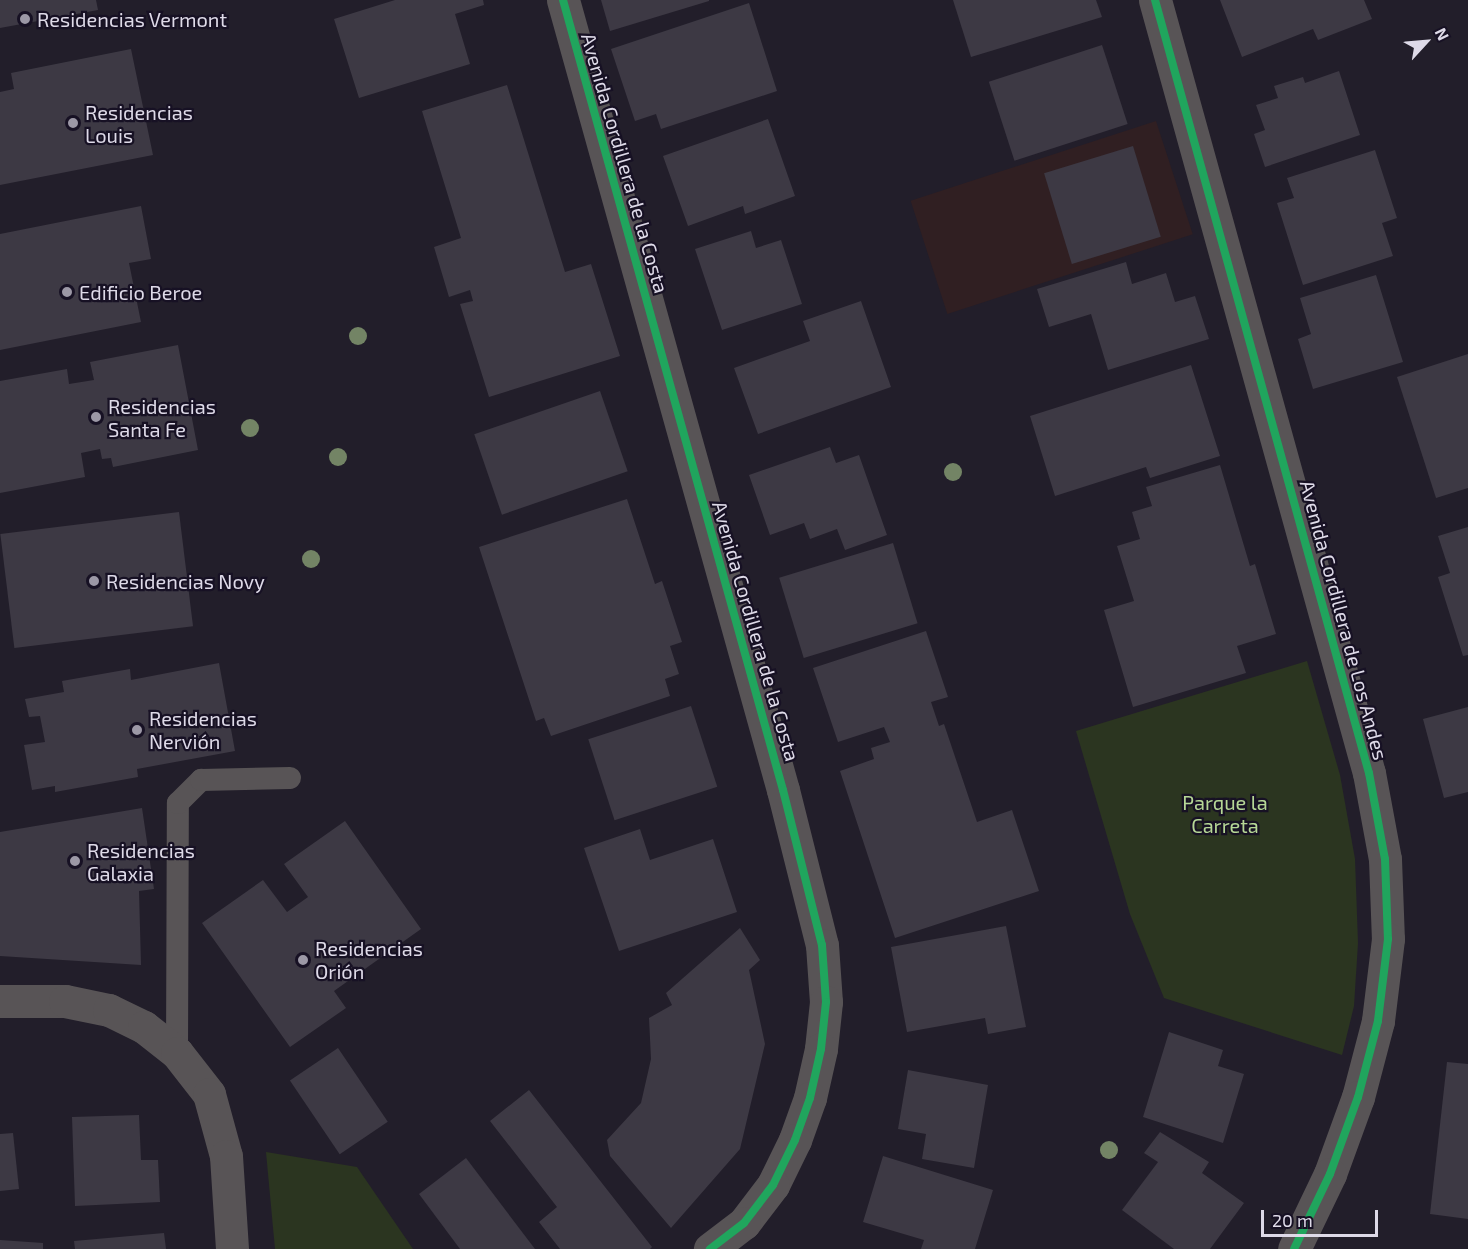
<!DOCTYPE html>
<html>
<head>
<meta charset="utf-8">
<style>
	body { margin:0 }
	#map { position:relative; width:1468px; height:1249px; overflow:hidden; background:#221e2a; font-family:"Exo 2",sans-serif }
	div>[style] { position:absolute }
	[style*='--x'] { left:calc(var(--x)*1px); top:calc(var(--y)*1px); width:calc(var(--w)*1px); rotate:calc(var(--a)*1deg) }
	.education>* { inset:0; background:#301f22; transform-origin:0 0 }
	.green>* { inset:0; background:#2b3520 }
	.building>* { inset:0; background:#3d3944; transform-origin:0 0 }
	.lane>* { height:22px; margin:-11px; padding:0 11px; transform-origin:11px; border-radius:11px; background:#585456 }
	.street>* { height:33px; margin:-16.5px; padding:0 16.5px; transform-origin:16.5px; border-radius:16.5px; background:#585456 }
	.cycleway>* { height:8px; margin:-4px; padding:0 4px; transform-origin:4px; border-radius:4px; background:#20a55d }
	.trees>* { width:18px; height:18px; margin:-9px; border-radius:50%; background:#738465 }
	.dots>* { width:16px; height:16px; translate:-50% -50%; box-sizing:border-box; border:3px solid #171124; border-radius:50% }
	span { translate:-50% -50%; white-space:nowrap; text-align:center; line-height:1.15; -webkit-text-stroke:4.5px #171124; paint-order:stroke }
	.poi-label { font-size:20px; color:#dedae8 }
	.left { translate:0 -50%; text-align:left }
	.street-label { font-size:20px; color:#dedae8 }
	.park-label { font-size:20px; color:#b6d796 }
	.north { position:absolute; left:1396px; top:12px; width:60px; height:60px; -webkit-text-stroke:4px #171124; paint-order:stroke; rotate:64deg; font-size:16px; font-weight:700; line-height:24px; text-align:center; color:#dedae8 }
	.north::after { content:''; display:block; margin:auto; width:21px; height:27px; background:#dedae8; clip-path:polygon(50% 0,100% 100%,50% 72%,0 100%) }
	.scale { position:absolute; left:1261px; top:1210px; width:117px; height:27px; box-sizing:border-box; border:3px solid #dedae8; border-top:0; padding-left:8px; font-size:18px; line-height:21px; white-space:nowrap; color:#dedae8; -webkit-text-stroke:4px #171124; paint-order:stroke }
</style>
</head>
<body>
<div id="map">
	<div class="education">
		<div style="left:1156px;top:121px;width:119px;height:258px;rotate:72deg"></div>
	</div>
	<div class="green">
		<div style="clip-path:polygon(1307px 661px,1340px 775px,1355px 859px,1358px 943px,1354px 1006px,1342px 1055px,1164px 998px,1130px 914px,1076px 731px)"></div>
		<div style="clip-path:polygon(266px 1152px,357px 1167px,413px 1249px,275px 1249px)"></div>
	</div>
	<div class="building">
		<div style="clip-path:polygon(0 0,96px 0,98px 10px,0 28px)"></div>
		<div style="clip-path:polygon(395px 0,483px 0,484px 5px,455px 14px,470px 64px,359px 98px,334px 19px)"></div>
		<div style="clip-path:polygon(601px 0,709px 0,709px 1px,610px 31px)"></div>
		<div style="clip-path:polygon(953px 0,1096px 0,1102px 17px,971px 57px)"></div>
		<div style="clip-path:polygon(1220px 0,1364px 0,1372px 19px,1318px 40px,1313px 29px,1242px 57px)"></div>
		<div style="clip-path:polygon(749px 3px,777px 91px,661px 129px,656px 114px,635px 121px,611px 49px)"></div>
		<div style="left:1102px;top:45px;width:83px;height:119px;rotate:72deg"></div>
		<div style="clip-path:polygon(131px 49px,153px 155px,0 185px,0 92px,14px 89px,11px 73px)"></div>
		<div style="clip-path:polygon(1339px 71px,1360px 135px,1265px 167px,1254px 134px,1265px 130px,1256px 105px,1278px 98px,1274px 86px,1303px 77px,1305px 83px)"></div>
		<div style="clip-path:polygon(507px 85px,565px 272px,591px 264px,620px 356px,489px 397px,460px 304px,473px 301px,470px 290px,449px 297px,434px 247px,461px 238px,422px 111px)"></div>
		<div style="clip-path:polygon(768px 119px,795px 196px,745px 214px,743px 206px,688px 226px,663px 156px)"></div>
		<div style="left:1133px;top:146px;width:95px;height:93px;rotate:73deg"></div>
		<div style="clip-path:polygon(1375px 150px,1397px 218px,1382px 223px,1393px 256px,1303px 285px,1277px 203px,1294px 198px,1287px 178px)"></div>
		<div style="clip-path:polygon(141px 206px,151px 259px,129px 263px,141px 322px,0 350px,0 234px)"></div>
		<div style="clip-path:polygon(751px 231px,756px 248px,781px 240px,802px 304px,722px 330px,695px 249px)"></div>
		<div style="clip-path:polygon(1126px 262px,1132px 284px,1166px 273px,1175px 302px,1195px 296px,1209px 339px,1108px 370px,1091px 314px,1049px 327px,1037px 289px)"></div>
		<div style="clip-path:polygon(1376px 275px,1403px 362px,1313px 389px,1298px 339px,1311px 334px,1300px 298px)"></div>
		<div style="clip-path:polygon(861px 301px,891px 387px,758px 434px,734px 368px,810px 341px,803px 321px)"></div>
		<div style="clip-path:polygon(178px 345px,198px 450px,113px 467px,111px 458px,102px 459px,100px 449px,81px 453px,85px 477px,0 493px,0 381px,67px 369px,69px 384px,94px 380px,90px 362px)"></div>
		<div style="clip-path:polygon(1468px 354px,1468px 488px,1436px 498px,1397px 377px)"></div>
		<div style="clip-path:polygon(1191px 365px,1220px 456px,1150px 478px,1146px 467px,1055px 496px,1030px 416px)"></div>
		<div style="left:600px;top:391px;width:85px;height:133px;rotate:71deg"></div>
		<div style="clip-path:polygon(830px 447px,836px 463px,859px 455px,887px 535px,845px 550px,837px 529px,810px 539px,804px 523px,770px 535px,749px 475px)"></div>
		<div style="clip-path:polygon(1220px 465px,1250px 566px,1255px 564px,1276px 634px,1237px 646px,1246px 673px,1133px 707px,1104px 610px,1134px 601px,1117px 546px,1140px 539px,1132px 512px,1152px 506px,1146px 487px)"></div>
		<div style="clip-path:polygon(627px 499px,655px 584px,662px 581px,682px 642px,670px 646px,679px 674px,665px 679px,670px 696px,551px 736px,544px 718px,536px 721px,479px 547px)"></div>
		<div style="left:179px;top:512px;width:115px;height:180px;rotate:83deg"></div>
		<div style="clip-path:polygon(1468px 527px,1468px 655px,1463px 656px,1438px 577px,1450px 573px,1438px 536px)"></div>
		<div style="left:893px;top:543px;width:84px;height:119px;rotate:73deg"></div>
		<div style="clip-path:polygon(926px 631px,948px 697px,931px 702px,939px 726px,944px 724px,977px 822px,1012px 810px,1039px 891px,895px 938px,840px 771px,874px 759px,871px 748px,890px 742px,884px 727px,838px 742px,813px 668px)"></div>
		<div style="clip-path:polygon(219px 663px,235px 751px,137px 769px,138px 777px,55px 792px,55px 786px,32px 790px,24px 745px,45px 742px,40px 716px,29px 717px,25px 699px,64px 692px,62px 681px,130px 669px,131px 680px)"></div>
		<div style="left:691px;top:706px;width:85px;height:108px;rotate:72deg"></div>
		<div style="clip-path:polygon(1468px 707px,1468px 792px,1444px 798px,1423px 719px)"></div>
		<div style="clip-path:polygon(142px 808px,154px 889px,139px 891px,141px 965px,0 956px,0 832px)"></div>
		<div style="clip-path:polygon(345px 821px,421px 929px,334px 991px,346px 1008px,290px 1047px,202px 923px,263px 880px,287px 912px,308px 897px,284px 864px)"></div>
		<div style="clip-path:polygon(640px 829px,650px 860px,713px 839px,737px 912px,619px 951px,584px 848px)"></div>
		<div style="clip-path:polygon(1006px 926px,1026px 1027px,988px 1034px,985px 1018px,907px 1032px,891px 947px)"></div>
		<div style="clip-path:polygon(740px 928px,760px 960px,749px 970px,765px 1044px,740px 1149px,671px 1228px,610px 1156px,607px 1140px,641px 1103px,651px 1059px,649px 1018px,672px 1005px,666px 993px)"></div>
		<div style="clip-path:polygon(1169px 1032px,1223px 1050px,1218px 1066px,1244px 1074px,1223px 1143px,1143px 1117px)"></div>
		<div style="left:338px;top:1048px;width:89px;height:58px;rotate:56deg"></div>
		<div style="clip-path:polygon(1447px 1062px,1468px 1064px,1468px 1219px,1430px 1214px)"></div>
		<div style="clip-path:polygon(908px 1070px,988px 1085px,974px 1168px,922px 1159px,926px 1134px,898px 1129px)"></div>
		<div style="clip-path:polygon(529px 1090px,652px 1247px,650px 1249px,560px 1249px,539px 1222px,557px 1207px,490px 1121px)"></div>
		<div style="clip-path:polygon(139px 1115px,141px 1160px,158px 1160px,160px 1202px,75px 1206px,72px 1117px)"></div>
		<div style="clip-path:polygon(1160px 1132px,1209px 1162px,1202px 1173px,1244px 1203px,1210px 1249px,1174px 1249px,1122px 1210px,1158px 1162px,1144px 1153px)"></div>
		<div style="clip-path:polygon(13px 1133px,19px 1189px,0 1191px,0 1134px)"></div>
		<div style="clip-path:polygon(883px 1156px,993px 1190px,975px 1249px,921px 1249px,924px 1240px,863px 1222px)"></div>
		<div style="clip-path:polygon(466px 1158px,535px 1249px,460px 1249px,419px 1194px)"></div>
		<div style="clip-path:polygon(164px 1233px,166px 1249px,75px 1249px,74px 1241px)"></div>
		<div style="clip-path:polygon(0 1240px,43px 1243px,43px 1249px,0 1249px)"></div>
	</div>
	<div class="lane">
		<div style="--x:177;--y:1053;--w:250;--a:-89.8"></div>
		<div style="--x:178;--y:803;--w:33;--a:-45"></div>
		<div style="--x:201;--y:780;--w:89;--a:-1.3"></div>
	</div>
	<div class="street">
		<div style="--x:563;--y:0;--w:820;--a:74.44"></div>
		<div style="--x:783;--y:790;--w:160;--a:75.9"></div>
		<div style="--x:822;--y:945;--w:57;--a:86"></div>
		<div style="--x:826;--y:1002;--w:47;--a:96.1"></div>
		<div style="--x:821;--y:1049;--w:50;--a:102.7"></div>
		<div style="--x:810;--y:1098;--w:45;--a:109.7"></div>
		<div style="--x:795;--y:1140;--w:50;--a:116.1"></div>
		<div style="--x:773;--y:1185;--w:48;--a:127.3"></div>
		<div style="--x:744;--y:1223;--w:43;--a:142.6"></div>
		<div style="--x:1155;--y:0;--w:802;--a:74.53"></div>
		<div style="--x:1369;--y:773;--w:87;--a:79.5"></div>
		<div style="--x:1385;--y:859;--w:80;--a:87.9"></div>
		<div style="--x:1388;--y:939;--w:83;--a:97"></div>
		<div style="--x:1378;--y:1021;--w:79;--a:104.7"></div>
		<div style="--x:1358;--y:1097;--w:82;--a:110"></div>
		<div style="--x:1330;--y:1174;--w:83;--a:115.6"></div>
		<div style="--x:0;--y:1001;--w:65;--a:0"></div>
		<div style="--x:65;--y:1001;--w:45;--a:11.6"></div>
		<div style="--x:109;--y:1010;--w:39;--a:26"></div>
		<div style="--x:144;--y:1027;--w:42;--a:38.2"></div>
		<div style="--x:177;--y:1053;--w:52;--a:52"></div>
		<div style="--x:209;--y:1094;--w:64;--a:74.7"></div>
		<div style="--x:226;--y:1156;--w:93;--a:86.3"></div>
	</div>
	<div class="cycleway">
		<div style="--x:563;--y:0;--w:820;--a:74.44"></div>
		<div style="--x:783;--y:790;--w:160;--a:75.9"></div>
		<div style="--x:822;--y:945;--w:57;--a:86"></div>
		<div style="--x:826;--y:1002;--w:47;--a:96.1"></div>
		<div style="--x:821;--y:1049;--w:50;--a:102.7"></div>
		<div style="--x:810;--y:1098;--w:45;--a:109.7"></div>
		<div style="--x:795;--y:1140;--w:50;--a:116.1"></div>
		<div style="--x:773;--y:1185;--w:48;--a:127.3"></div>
		<div style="--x:744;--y:1223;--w:43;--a:142.6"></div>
		<div style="--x:1155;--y:0;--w:802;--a:74.53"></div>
		<div style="--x:1369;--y:773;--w:87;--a:79.5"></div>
		<div style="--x:1385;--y:859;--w:80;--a:87.9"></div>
		<div style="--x:1388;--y:939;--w:83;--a:97"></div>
		<div style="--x:1378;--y:1021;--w:79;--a:104.7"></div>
		<div style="--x:1358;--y:1097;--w:82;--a:110"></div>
		<div style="--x:1330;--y:1174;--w:83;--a:115.6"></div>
	</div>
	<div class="trees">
		<div style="left:358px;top:336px"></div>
		<div style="left:250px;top:428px"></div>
		<div style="left:338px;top:457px"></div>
		<div style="left:953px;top:472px"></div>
		<div style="left:311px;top:559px"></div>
		<div style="left:1109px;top:1150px"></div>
	</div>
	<div class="dots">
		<div style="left:25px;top:19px;background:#9c98a6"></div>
		<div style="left:73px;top:123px;background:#9c98a6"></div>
		<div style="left:67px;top:292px;background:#9c98a6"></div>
		<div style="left:96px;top:417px;background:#9c98a6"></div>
		<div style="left:94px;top:581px;background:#9c98a6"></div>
		<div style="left:137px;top:730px;background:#9c98a6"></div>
		<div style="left:75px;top:861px;background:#9c98a6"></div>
		<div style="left:303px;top:960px;background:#9c98a6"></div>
	</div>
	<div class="poi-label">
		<span class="left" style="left:37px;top:19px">Residencias Vermont</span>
		<span class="left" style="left:85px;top:124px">Residencias<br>Louis</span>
		<span class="left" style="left:79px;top:292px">Edificio Beroe</span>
		<span class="left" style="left:108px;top:418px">Residencias<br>Santa Fe</span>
		<span class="left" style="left:106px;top:581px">Residencias Novy</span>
		<span class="left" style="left:149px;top:730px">Residencias<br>Nervión</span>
		<span class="left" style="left:87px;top:862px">Residencias<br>Galaxia</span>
		<span class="left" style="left:315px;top:960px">Residencias<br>Orión</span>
	</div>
	<div class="street-label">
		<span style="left:625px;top:163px;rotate:74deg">Avenida Cordillera de la Costa</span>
		<span style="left:1344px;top:620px;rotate:75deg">Avenida Cordillera de Los Andes</span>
		<span style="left:756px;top:631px;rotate:74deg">Avenida Cordillera de la Costa</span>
	</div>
	<div class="park-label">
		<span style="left:1225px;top:814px">Parque la<br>Carreta</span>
	</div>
	<div class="north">N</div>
	<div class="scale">20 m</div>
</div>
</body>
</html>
